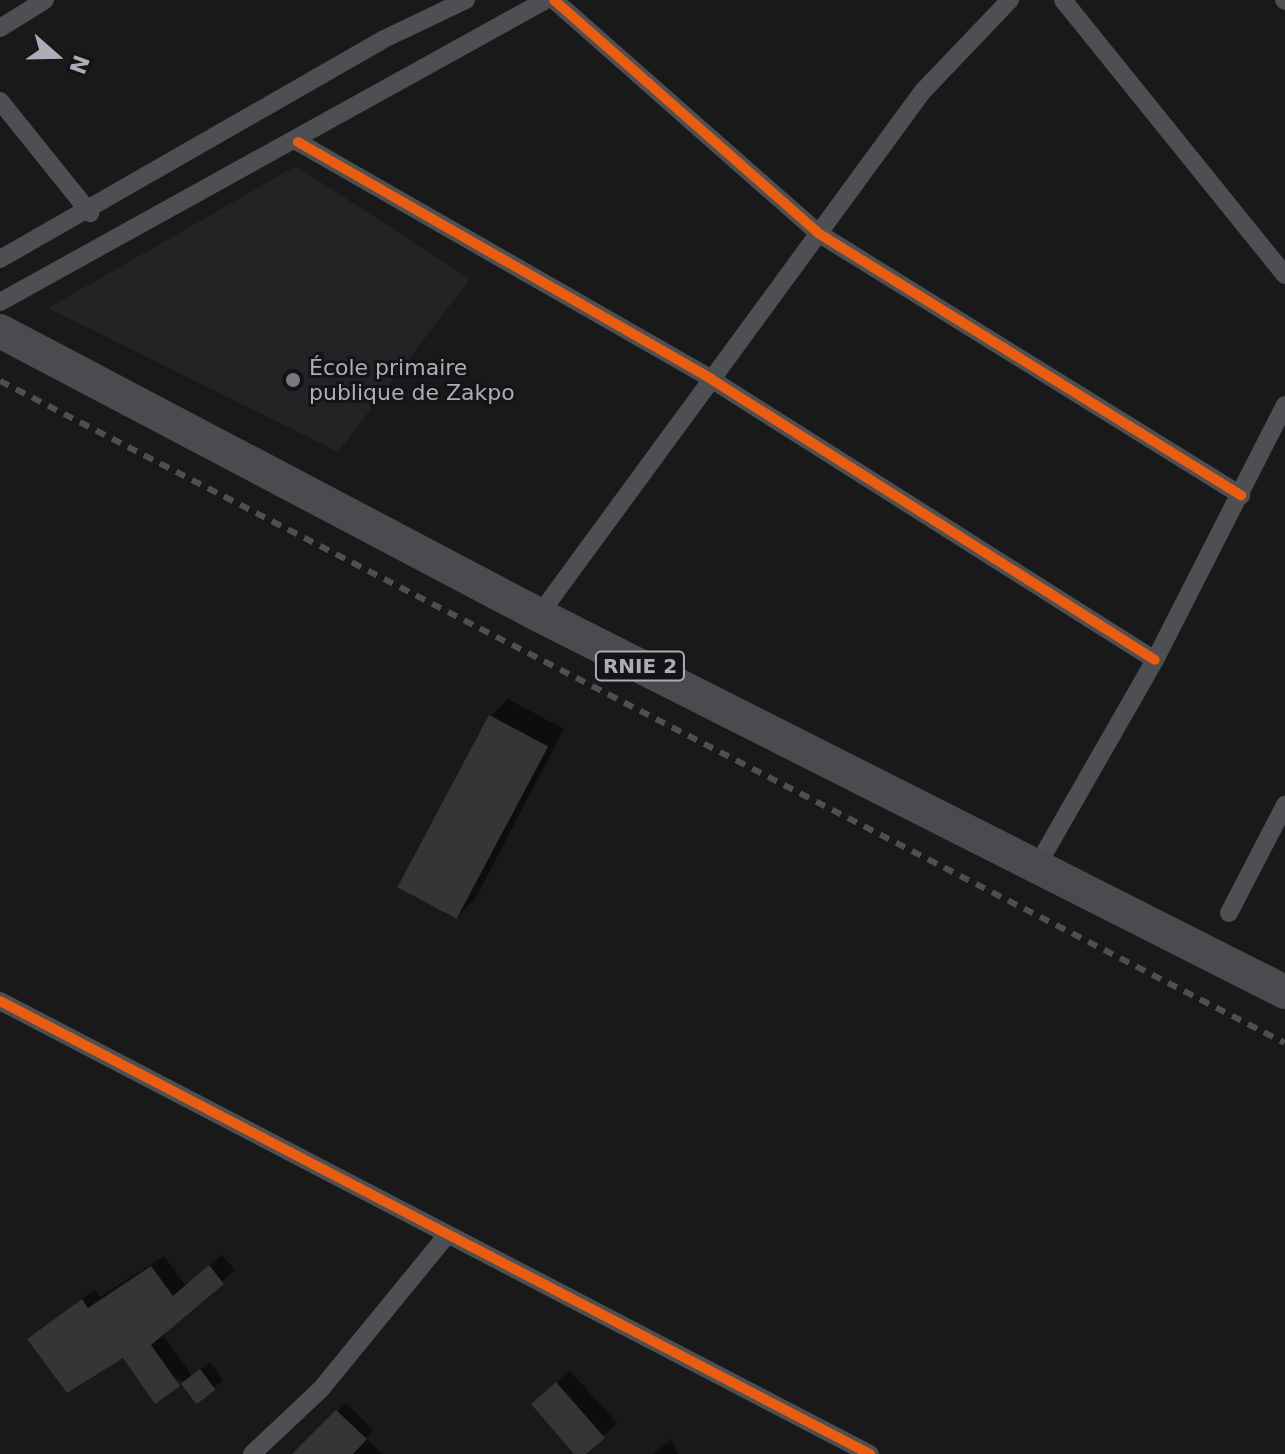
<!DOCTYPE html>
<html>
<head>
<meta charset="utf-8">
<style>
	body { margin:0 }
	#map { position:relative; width:1285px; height:1454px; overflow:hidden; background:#191919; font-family:"DejaVu Sans",sans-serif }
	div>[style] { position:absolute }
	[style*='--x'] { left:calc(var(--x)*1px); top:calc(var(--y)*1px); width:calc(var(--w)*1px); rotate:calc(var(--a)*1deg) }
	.built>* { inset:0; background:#232325 }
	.shadow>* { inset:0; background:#0007 }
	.building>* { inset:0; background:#353537; transform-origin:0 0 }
	.street>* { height:18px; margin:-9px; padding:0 9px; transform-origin:9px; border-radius:9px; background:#4e4f52 }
	.highway>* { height:34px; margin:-17px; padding:0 17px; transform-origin:17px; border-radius:17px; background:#4b4b4f }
	.rail>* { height:6px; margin-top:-3px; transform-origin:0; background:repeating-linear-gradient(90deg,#4e4f52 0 10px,transparent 0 18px) }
	.cycleway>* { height:10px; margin:-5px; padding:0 5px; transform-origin:5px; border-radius:5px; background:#e95d12 }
	.dots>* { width:22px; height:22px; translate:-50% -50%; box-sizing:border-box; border:4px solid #141315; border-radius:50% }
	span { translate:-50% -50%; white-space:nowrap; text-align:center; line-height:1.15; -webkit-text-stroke:6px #141315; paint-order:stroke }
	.shield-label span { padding:2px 6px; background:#141315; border:2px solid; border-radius:6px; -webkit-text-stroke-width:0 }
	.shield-label { font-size:20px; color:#abadb9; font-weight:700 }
	.poi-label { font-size:22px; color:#abadb9 }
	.left { translate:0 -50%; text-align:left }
	.north { position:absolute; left:16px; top:16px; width:80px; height:80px; -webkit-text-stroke:6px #141315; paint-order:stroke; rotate:110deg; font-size:22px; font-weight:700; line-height:32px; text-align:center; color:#abadb9 }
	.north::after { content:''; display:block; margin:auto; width:28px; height:36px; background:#abadb9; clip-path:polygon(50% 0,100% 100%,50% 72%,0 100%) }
</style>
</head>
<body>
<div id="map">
	<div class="built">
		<div style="clip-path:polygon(296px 166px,470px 279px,338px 452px,48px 308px)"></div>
	</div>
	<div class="shadow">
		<div style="clip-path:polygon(508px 699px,564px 729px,475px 899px,457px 917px,490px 717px)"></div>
		<div style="clip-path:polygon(222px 1255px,235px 1270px,162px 1333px,192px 1376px,210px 1362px,223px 1380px,197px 1401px,182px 1381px,123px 1355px,29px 1340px,95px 1289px,100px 1297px,164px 1256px,186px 1286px)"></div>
		<div style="clip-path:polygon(570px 1371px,617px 1423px,583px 1454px,547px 1391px)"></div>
		<div style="clip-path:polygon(346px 1403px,373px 1430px,366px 1438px,383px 1454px,304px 1454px,300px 1449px)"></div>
		<div style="clip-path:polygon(671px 1439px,678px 1454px,654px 1454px)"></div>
	</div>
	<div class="building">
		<div style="left:489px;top:715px;width:67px;height:195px;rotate:28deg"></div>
		<div style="clip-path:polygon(209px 1265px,224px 1284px,151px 1345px,180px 1386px,155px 1404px,123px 1358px,67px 1393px,27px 1339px,82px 1299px,88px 1308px,151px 1266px,173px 1296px)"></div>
		<div style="left:200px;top:1369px;width:26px;height:24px;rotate:53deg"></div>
		<div style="clip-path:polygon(556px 1382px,605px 1438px,586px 1454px,574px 1454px,531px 1404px)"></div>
		<div style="clip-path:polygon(336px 1410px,367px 1439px,353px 1454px,292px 1454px)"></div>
	</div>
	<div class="street">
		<div style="--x:554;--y:0;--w:352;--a:41.4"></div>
		<div style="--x:818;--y:233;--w:498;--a:31.8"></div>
		<div style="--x:1063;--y:0;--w:353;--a:51.1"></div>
		<div style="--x:1284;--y:0;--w:1;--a:45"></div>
		<div style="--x:0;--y:28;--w:53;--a:-31.9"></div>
		<div style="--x:0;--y:101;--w:144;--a:51.2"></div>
		<div style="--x:298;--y:142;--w:476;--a:29.8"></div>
		<div style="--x:711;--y:379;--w:525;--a:32.33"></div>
		<div style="--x:0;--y:259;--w:440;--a:-29.8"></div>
		<div style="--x:382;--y:40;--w:93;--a:-25.5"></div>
		<div style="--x:0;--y:302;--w:624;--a:-28.95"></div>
		<div style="--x:539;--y:615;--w:650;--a:-53.77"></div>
		<div style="--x:923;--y:91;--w:126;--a:-46.3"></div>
		<div style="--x:1037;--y:866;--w:237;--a:-60.2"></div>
		<div style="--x:1155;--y:660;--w:286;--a:-63"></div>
		<div style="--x:1229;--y:913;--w:122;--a:-62.6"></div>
		<div style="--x:0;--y:1001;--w:981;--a:27.51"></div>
		<div style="--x:252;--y:1454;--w:95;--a:-43.3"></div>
		<div style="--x:321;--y:1389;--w:199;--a:-50.7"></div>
	</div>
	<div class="highway">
		<div style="--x:0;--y:331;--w:609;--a:27.78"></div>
		<div style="--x:539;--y:615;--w:836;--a:26.81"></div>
	</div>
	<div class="rail">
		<div style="--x:0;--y:381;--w:1445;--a:27.26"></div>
	</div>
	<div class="cycleway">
		<div style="--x:554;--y:0;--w:352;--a:41.4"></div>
		<div style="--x:818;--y:233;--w:498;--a:31.8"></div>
		<div style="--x:298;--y:142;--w:476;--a:29.8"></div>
		<div style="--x:711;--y:379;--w:525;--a:32.33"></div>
		<div style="--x:0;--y:1001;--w:981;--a:27.51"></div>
	</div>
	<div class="dots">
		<div style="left:293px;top:380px;background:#787981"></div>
	</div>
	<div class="shield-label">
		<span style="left:640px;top:666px">RNIE 2</span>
	</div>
	<div class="poi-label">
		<span class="left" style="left:309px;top:380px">École primaire<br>publique de Zakpo</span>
	</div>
	<div class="north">N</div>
</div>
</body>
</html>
